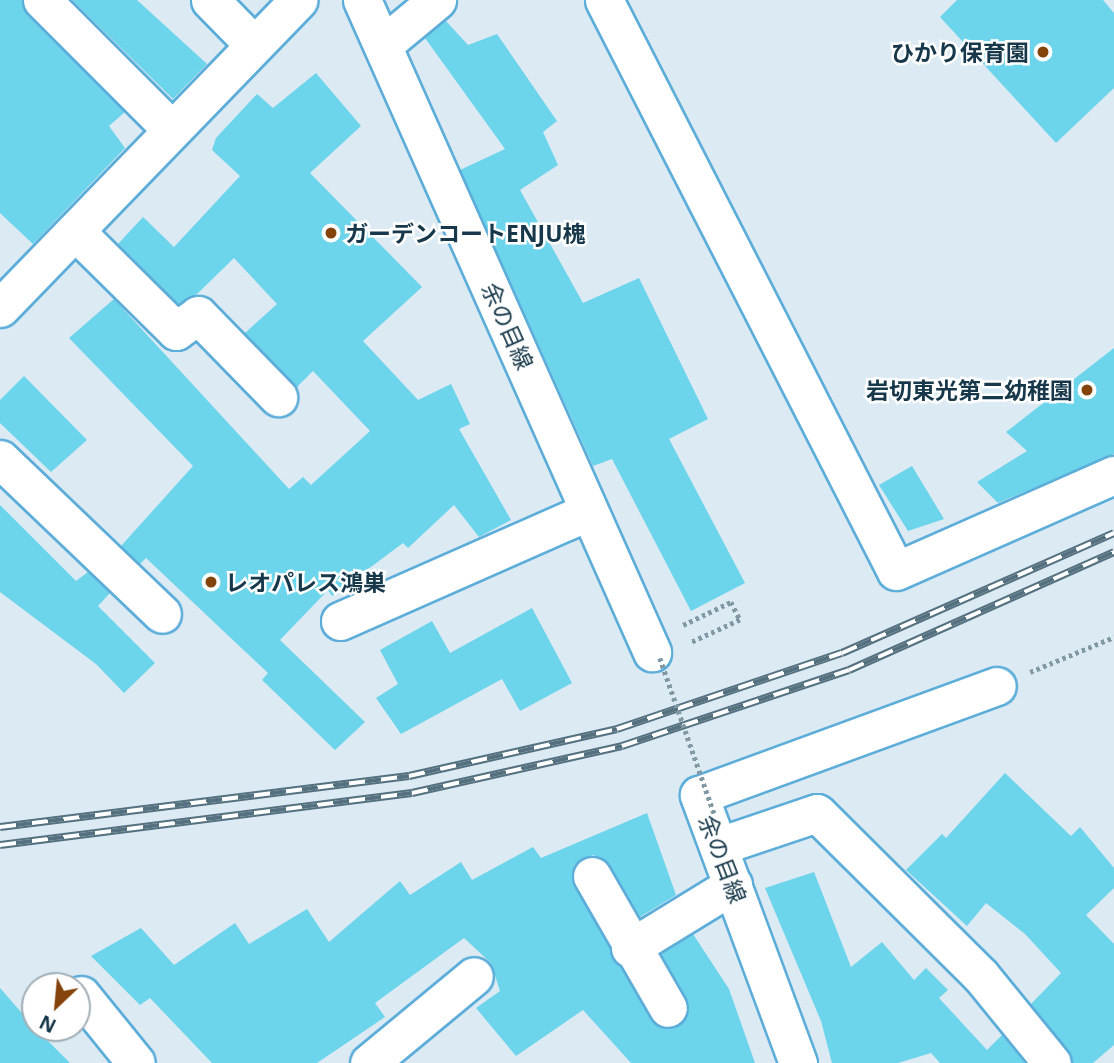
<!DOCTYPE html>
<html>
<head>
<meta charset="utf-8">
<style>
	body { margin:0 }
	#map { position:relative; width:1114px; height:1063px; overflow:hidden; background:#dbeaf3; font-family:"Open Sans","Noto Sans JP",sans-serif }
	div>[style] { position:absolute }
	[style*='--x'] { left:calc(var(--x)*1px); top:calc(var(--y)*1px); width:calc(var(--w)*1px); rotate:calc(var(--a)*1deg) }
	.building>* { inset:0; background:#6cd4eb }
	.path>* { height:4.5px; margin-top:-2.25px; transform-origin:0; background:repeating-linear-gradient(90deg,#8198a5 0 3.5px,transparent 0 7px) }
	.roads { filter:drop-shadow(2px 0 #5cadd9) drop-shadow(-2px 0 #5cadd9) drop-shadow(0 2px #5cadd9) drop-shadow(0 -2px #5cadd9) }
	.street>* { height:37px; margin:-18.5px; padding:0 18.5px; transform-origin:18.5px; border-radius:18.5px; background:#fff }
	.rail>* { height:8px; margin-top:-4px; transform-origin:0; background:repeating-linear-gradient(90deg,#fff 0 16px,#557180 0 32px); box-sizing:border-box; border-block:2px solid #557180 }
	.path-bridge>* { height:4.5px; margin-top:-2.25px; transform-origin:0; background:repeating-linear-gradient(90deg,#8198a5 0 3.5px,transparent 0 7px) }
	.dots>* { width:19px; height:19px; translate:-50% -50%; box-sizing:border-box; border:4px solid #fff; border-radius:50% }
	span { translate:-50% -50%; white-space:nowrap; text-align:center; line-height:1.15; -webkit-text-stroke:5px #fff; paint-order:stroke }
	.poi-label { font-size:23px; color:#16384a; font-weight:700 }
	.right { translate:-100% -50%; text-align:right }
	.left { translate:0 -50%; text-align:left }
	.street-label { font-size:23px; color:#16384a }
	.north { position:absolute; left:21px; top:972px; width:70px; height:70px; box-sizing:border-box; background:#fff; border:2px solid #a2afb7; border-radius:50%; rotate:206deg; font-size:19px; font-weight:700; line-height:28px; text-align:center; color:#16384a }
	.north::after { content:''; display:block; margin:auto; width:24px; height:32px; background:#83430a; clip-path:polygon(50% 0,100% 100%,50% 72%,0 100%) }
</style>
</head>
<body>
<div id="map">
	<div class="building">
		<div style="clip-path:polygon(0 0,22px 0,27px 15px,125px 112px,109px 126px,125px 148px,33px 244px,0 213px)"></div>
		<div style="clip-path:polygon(72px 0,137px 0,207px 64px,173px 99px)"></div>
		<div style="clip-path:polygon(957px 0,1103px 0,1114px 13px,1114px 88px,1056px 143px,940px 17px)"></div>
		<div style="clip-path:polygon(445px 20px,468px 45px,497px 34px,557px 121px,543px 132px,558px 165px,520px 190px,583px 303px,639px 278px,708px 419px,669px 439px,745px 583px,691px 611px,612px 459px,593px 466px,460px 170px,505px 149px,425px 38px)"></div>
		<div style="clip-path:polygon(316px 73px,361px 126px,310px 173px,422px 287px,363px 341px,418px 400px,451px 384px,470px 424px,459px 429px,511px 520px,479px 537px,454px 505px,408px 548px,403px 543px,332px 596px,328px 590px,280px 640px,365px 722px,335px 750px,262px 680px,268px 673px,146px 558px,140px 564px,121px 546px,193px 466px,69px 338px,114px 299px,289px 489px,303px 477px,311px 485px,370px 431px,313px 371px,296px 388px,245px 333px,277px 304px,234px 258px,197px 294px,178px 304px,118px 244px,143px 217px,174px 247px,240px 176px,212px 150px,216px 138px,257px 94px,273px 108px)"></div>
		<div style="clip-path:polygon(1114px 348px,1114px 454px,998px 503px,977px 482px,1027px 451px,1006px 432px)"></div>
		<div style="clip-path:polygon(24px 376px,87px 440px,51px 472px,0 423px,0 400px)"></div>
		<div style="clip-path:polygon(912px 466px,944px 519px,908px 531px,879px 485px)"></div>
		<div style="clip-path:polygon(0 505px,76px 581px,88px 572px,110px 593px,98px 606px,155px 663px,124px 693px,96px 664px,0 592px)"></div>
		<div style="clip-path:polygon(532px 608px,572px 683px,520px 711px,502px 679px,401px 734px,376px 698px,398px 684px,380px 650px,432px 621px,450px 653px)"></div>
		<div style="clip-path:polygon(1005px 773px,1071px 836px,1080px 827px,1114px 868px,1114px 888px,1086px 915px,1114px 944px,1114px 1045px,1093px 1063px,1072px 1063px,1031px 1004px,1061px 973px,1025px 934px,986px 903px,967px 926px,906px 870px,942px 834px,946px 838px)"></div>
		<div style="clip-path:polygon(647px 813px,676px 895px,640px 917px,610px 866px,593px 855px,574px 865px,574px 886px,658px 1026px,678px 1026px,686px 1018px,686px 998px,661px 954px,693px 934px,729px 989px,755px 1063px,631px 1063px,583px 1010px,516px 1056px,476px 1008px,500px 991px,491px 963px,464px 938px,375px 1003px,385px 1017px,317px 1063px,212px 1063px,150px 998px,140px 1005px,91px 956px,141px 928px,174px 965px,235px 923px,249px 944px,307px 909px,329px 942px,400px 881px,410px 895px,461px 862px,472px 880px,533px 847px,541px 858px)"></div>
		<div style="clip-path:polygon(814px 872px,851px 967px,882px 942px,914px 980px,926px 968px,948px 990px,939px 998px,987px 1050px,1002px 1035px,1025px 1063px,940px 1063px,931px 1053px,898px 1063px,832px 1063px,821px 1021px,765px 888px)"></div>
		<div style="clip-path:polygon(0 988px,35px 1028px,70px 1063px,0 1063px)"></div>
	</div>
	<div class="path">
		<div style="--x:683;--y:625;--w:53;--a:-25.6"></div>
		<div style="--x:731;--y:602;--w:20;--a:63"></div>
		<div style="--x:740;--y:620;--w:55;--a:155.3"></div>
		<div style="--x:1030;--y:672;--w:91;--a:-22.6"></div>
	</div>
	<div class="roads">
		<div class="street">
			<div style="--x:42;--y:0;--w:184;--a:45"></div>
			<div style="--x:210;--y:0;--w:63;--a:45.6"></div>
			<div style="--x:362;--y:0;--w:714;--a:66.02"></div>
			<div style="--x:604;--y:0;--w:641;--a:62.92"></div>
			<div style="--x:896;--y:571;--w:238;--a:-23.8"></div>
			<div style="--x:384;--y:44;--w:69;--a:-39.7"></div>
			<div style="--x:75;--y:231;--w:142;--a:44.7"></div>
			<div style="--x:176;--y:331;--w:27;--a:-36"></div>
			<div style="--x:198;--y:315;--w:115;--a:45.7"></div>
			<div style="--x:0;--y:308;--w:429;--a:-45.9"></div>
			<div style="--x:0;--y:459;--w:224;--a:43.7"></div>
			<div style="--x:340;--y:621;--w:272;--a:-23.8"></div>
			<div style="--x:719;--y:846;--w:103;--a:-18.6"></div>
			<div style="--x:817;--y:813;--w:231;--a:44.8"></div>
			<div style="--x:981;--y:976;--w:112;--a:50.8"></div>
			<div style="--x:592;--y:876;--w:152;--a:60.1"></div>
			<div style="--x:630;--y:948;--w:121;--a:-31.5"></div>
			<div style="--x:81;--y:995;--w:87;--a:51"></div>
			<div style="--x:369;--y:1063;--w:136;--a:-39.6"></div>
			<div style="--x:798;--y:1063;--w:286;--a:-110.3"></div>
			<div style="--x:699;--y:795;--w:317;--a:-20.1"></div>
		</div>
	</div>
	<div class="rail">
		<div style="--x:0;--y:827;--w:412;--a:-7.1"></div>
		<div style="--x:409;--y:776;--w:213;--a:-12.7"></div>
		<div style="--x:617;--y:729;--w:237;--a:-18.7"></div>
		<div style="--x:842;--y:653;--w:297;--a:-23.8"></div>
		<div style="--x:0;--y:845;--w:415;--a:-7.2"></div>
		<div style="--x:412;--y:793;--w:215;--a:-12.6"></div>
		<div style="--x:622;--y:746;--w:239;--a:-18.5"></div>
		<div style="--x:849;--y:670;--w:290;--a:-24"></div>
	</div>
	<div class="path-bridge">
		<div style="--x:660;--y:658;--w:167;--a:70.8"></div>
	</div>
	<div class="dots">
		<div style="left:1043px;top:52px;background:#83430a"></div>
		<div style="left:331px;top:233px;background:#83430a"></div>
		<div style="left:1087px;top:390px;background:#83430a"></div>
		<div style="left:211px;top:582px;background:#83430a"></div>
	</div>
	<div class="poi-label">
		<span class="right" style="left:1029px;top:52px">ひかり保育園</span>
		<span class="left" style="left:345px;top:233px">ガーデンコートENJU槐</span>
		<span class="right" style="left:1073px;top:390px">岩切東光第二幼稚園</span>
		<span class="left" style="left:225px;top:582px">レオパレス鴻巣</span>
	</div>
	<div class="street-label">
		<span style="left:508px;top:326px;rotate:66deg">余の目線</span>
		<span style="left:723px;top:859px;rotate:69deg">余の目線</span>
	</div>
	<div class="north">N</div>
</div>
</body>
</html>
